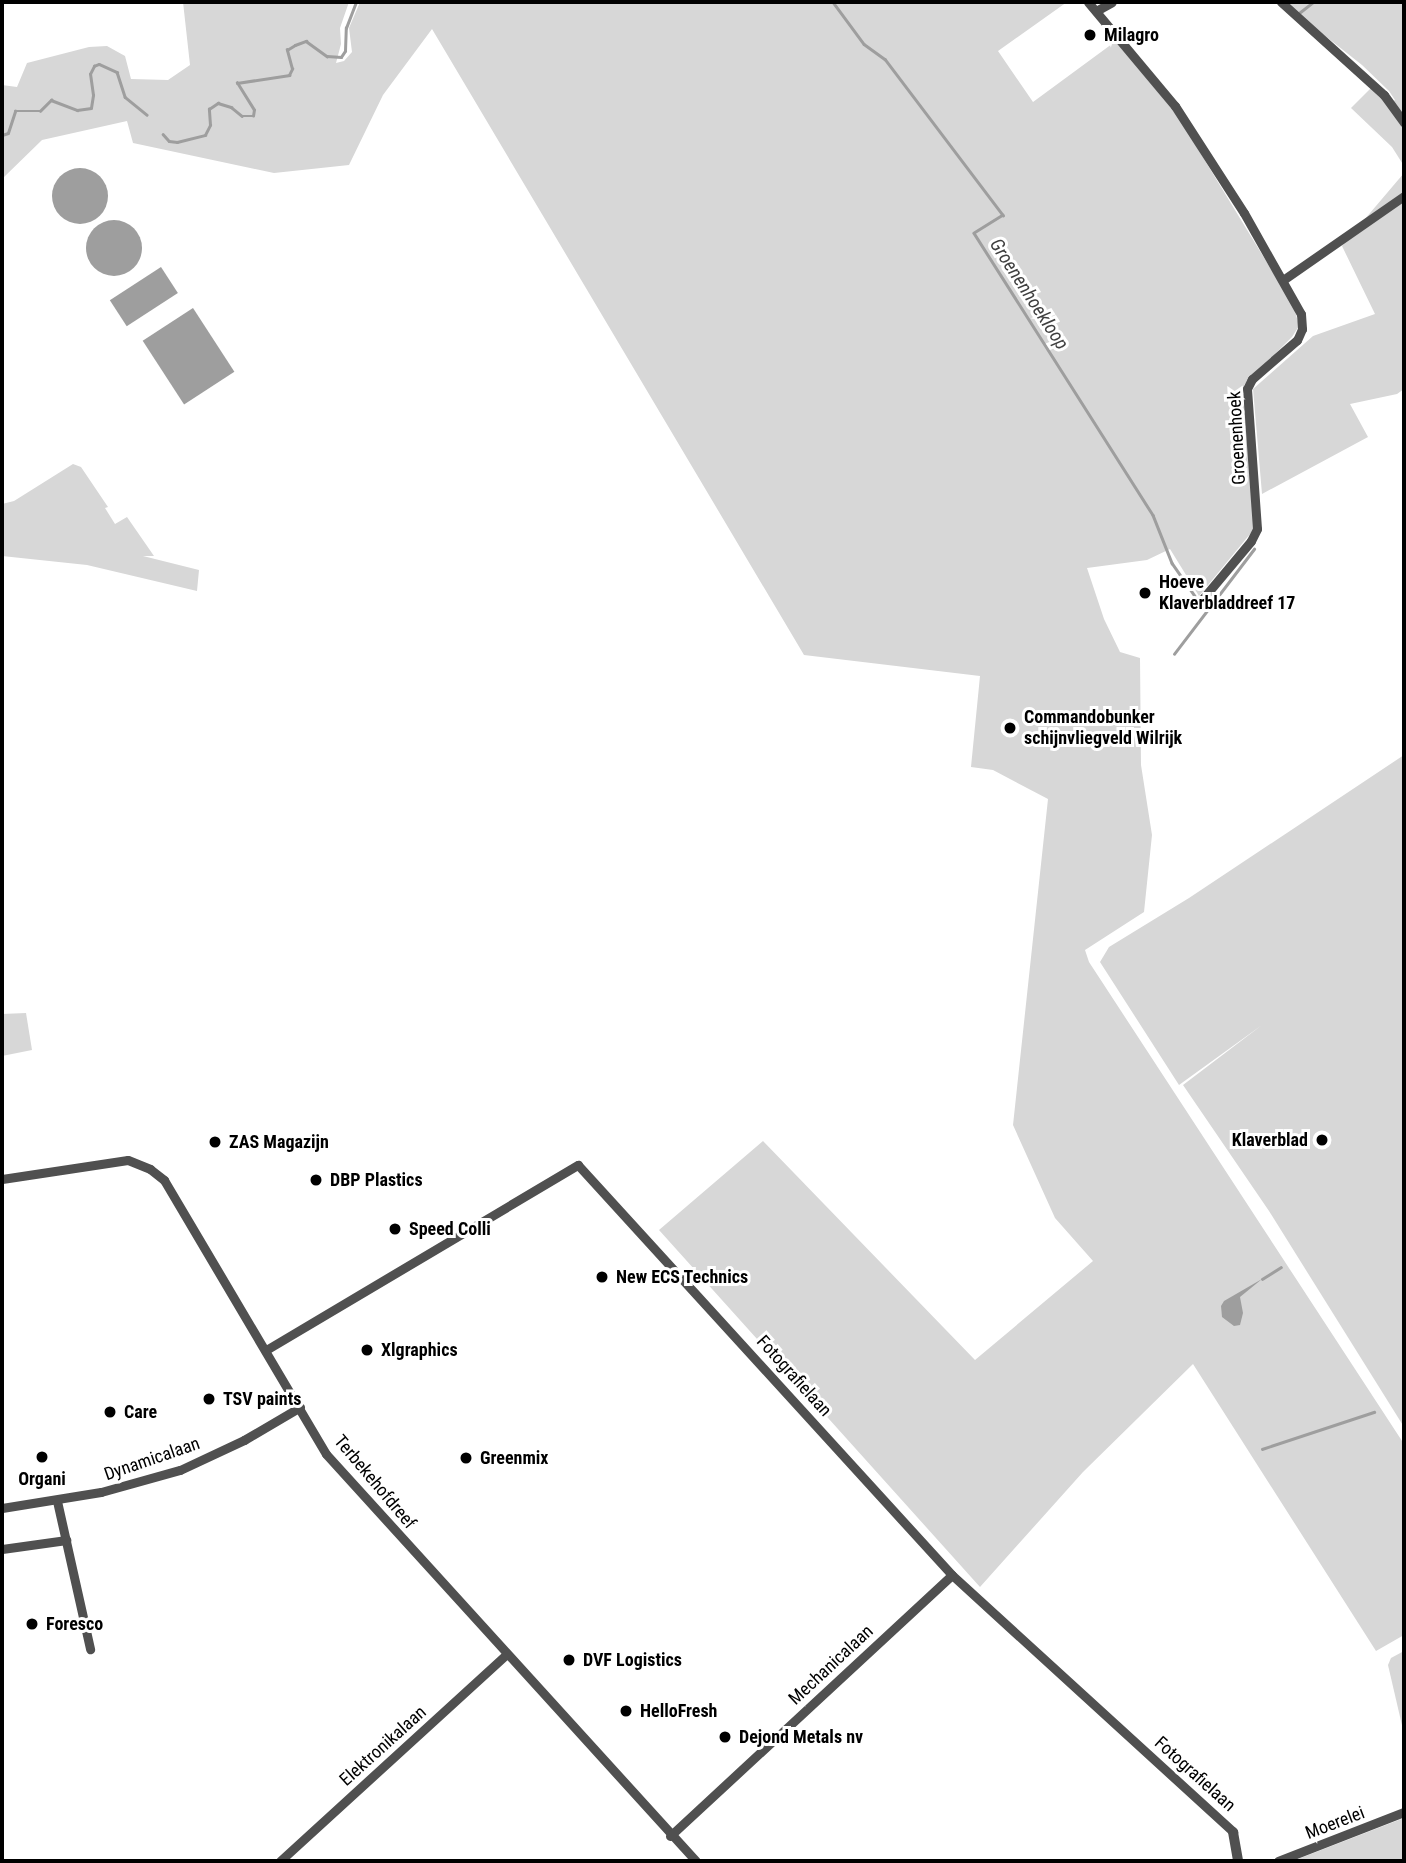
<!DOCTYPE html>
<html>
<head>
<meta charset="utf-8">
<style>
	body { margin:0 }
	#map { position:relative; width:1406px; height:1863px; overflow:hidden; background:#fff; font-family:"Roboto Condensed",sans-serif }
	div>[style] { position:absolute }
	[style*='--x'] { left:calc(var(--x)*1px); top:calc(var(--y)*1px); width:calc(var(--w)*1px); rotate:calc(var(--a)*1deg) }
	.green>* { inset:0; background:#d7d7d7 }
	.water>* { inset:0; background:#9e9e9e; transform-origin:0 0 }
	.round { border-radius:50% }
	.stream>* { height:2.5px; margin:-1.25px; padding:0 1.25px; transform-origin:1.25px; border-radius:1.25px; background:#9e9e9e }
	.minor>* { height:9px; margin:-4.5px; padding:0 4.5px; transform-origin:4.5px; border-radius:4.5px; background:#505050 }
	.tertiary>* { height:10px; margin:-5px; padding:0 5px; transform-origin:5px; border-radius:5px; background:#505050 }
	.dots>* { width:19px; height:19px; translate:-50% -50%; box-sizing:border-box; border:4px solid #fff; border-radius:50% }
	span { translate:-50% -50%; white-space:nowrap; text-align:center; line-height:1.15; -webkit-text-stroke:6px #fff; paint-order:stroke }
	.poi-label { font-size:18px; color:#000; font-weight:700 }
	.left { translate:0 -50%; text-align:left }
	.right { translate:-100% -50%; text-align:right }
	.street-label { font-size:18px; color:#000 }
	.water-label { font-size:19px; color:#3f3f3f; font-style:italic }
	.frame { position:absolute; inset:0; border:4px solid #000; pointer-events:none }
</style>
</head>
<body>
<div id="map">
	<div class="green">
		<div style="clip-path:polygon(183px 2px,349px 2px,340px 28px,341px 44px,336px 63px,344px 61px,352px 52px,349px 28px,360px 2px,1067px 2px,998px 51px,1033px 102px,1116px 41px,1179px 118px,1294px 307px,1299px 326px,1292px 337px,1244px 385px,1255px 528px,1199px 596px,1170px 549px,1147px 560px,1087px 568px,1104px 619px,1120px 652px,1140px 658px,1141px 765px,1152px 835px,1144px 912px,1085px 950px,1089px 962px,1404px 1444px,1404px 1635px,1376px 1651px,1193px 1364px,1083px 1472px,980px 1587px,659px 1230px,763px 1141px,975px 1360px,1093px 1261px,1055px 1218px,1013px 1125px,1048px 799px,993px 770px,971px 767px,980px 676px,804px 655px,432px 29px,383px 95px,349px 165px,274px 173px,133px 143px,127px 121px,42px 140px,2px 179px,2px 85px,17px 87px,27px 63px,89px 47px,107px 46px,125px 56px,131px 79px,168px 80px,190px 65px)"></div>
		<div style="clip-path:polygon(1287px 2px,1404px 2px,1404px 166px,1392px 147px,1351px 108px,1374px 85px,1390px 103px,1395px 100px,1389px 91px,1362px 65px,1300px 16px)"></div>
		<div style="clip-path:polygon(1404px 173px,1404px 389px,1397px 394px,1350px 404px,1368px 437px,1262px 494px,1253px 389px,1313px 336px,1375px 314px,1342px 246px)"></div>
		<div style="clip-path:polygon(73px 464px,81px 467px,108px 507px,105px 508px,115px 524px,127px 517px,154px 556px,143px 556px,199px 570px,197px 591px,87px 565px,2px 556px,2px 504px,14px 501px)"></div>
		<div style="clip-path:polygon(1404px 755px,1404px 1427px,1269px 1211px,1183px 1085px,1262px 1025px,1179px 1085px,1100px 962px,1109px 947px,1189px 898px)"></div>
		<div style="clip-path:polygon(26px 1013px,32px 1050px,2px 1056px,2px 1014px)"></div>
		<div style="clip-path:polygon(1404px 1651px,1404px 1734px,1388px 1665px,1391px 1658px)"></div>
		<div style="clip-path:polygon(1404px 1818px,1404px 1861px,1292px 1861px,1298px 1859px)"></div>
	</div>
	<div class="water">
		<div class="round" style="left:52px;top:168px;width:56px;height:56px"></div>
		<div class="round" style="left:86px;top:220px;width:56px;height:56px"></div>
		<div style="left:161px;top:267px;width:31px;height:61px;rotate:57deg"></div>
		<div style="left:193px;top:308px;width:76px;height:60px;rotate:57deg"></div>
		<div style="clip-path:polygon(1262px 1279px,1240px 1297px,1243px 1313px,1240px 1325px,1234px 1326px,1222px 1317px,1221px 1306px,1224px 1301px)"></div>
	</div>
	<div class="stream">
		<div style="--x:833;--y:2;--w:52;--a:53.6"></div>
		<div style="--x:864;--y:44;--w:26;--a:36"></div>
		<div style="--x:885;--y:59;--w:196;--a:52.9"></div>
		<div style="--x:1003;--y:215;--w:34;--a:148"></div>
		<div style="--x:974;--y:233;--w:334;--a:57.6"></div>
		<div style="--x:1153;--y:515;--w:52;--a:68.4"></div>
		<div style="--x:1172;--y:563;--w:44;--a:55.2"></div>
		<div style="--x:1299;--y:13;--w:18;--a:-38"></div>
		<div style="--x:163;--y:134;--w:9;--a:49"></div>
		<div style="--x:169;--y:141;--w:8;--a:7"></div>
		<div style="--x:177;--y:142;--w:29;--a:-14"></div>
		<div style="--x:205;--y:135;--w:11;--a:-63"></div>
		<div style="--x:210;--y:125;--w:16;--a:-94"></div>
		<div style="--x:209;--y:109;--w:11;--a:-34"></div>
		<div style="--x:218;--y:103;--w:14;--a:17"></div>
		<div style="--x:231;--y:107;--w:14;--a:39"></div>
		<div style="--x:242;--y:116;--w:11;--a:0"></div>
		<div style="--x:253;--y:116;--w:6;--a:-81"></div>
		<div style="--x:254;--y:110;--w:32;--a:-122"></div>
		<div style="--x:237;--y:83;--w:53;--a:-8.7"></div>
		<div style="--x:289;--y:75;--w:7;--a:-63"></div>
		<div style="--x:292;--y:69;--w:20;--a:-105"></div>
		<div style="--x:287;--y:50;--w:9;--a:-32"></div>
		<div style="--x:295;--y:45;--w:12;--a:-20"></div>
		<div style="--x:306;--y:41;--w:26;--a:36"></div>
		<div style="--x:327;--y:56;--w:14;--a:4"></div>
		<div style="--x:341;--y:57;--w:7;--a:-56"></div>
		<div style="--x:345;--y:51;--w:23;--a:-88"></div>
		<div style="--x:346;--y:28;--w:28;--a:-69"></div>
		<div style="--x:2;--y:135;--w:6;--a:-18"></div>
		<div style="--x:8;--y:133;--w:23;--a:-72"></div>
		<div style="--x:15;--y:111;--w:25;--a:0"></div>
		<div style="--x:40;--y:111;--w:16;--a:-45"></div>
		<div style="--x:51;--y:100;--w:28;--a:21"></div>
		<div style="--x:77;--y:110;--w:14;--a:-8"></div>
		<div style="--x:91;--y:108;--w:13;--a:-81"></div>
		<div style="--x:93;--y:95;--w:21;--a:-98"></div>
		<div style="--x:90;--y:74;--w:9;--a:-63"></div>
		<div style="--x:94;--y:66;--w:5;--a:-22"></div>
		<div style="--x:99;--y:64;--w:20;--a:24"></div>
		<div style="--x:117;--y:72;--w:26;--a:72"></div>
		<div style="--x:125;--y:97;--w:28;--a:39"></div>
		<div style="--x:1174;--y:654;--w:132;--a:-52.7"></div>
		<div style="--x:1262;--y:1279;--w:22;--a:-32"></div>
		<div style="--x:1262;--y:1449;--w:118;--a:-18.3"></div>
	</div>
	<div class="minor">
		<div style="--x:1088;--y:2;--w:136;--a:50.1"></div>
		<div style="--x:1175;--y:106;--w:127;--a:57.2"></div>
		<div style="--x:1244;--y:213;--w:116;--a:60.6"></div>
		<div style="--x:1301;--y:314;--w:15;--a:86"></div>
		<div style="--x:1302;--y:329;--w:12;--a:114"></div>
		<div style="--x:1297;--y:340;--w:60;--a:139.1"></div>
		<div style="--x:1252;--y:379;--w:11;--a:117"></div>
		<div style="--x:1247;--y:389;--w:140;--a:85.9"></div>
		<div style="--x:1257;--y:529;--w:13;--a:117"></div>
		<div style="--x:1251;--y:541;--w:80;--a:129.9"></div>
		<div style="--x:1281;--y:2;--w:139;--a:42.1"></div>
		<div style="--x:1384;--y:95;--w:34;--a:54"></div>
		<div style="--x:1096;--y:11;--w:18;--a:-29"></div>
		<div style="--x:1283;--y:280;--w:147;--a:-34.8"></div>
		<div style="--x:2;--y:1179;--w:127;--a:-8.6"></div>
		<div style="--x:128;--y:1160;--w:24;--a:22"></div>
		<div style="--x:150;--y:1169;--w:18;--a:38"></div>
		<div style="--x:164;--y:1180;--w:318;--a:59.4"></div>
		<div style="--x:326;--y:1454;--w:550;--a:47.73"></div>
		<div style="--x:266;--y:1350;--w:363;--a:-30.7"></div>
		<div style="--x:578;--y:1165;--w:555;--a:47.63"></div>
		<div style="--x:952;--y:1575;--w:381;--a:42.4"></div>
		<div style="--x:57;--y:1501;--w:152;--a:77.4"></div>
		<div style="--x:2;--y:1508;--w:100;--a:-9.2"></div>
		<div style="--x:101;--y:1492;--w:82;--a:-15.6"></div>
		<div style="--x:180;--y:1470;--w:71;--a:-25.1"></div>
		<div style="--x:244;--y:1440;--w:65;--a:-30.5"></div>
		<div style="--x:2;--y:1549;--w:65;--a:-8"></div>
		<div style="--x:670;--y:1836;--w:384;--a:-42.8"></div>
		<div style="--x:280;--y:1861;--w:307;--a:-42.4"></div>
		<div style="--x:1278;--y:1861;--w:135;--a:-21.3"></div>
	</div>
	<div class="tertiary">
		<div style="--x:1233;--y:1832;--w:29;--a:80"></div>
	</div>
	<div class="dots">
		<div style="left:1090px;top:35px;background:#000"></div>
		<div style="left:1145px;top:593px;background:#000"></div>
		<div style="left:1010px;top:728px;background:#000"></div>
		<div style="left:1322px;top:1140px;background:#000"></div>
		<div style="left:215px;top:1142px;background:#000"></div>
		<div style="left:316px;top:1180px;background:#000"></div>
		<div style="left:395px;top:1229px;background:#000"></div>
		<div style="left:602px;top:1277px;background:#000"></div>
		<div style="left:367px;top:1350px;background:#000"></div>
		<div style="left:209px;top:1399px;background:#000"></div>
		<div style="left:110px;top:1412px;background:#000"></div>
		<div style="left:42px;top:1457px;background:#000"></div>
		<div style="left:466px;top:1458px;background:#000"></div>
		<div style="left:32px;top:1624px;background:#000"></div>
		<div style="left:569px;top:1660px;background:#000"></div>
		<div style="left:626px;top:1711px;background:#000"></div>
		<div style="left:725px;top:1737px;background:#000"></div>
	</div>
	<div class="poi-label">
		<span class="left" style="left:1104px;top:35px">Milagro</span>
		<span class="left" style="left:1159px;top:593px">Hoeve<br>Klaverbladdreef 17</span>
		<span class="left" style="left:1024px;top:728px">Commandobunker<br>schijnvliegveld Wilrijk</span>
		<span class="right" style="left:1308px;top:1140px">Klaverblad</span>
		<span class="left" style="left:229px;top:1142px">ZAS Magazijn</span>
		<span class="left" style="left:330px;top:1180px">DBP Plastics</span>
		<span class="left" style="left:409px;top:1229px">Speed Colli</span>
		<span class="left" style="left:616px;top:1277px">New ECS Technics</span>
		<span class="left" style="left:381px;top:1350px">Xlgraphics</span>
		<span class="left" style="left:223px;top:1399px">TSV paints</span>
		<span class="left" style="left:124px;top:1412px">Care</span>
		<span class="left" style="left:480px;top:1458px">Greenmix</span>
		<span style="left:42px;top:1479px">Organi</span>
		<span class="left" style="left:46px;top:1624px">Foresco</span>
		<span class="left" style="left:583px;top:1660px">DVF Logistics</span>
		<span class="left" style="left:640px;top:1711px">HelloFresh</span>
		<span class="left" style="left:739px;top:1737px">Dejond Metals nv</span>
	</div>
	<div class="street-label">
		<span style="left:1237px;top:438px;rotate:-93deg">Groenenhoek</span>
		<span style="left:794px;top:1376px;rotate:48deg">Fotografielaan</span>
		<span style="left:152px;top:1459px;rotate:-19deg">Dynamicalaan</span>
		<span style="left:375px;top:1482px;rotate:50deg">Terbekehofdreef</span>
		<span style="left:831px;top:1665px;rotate:-43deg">Mechanicalaan</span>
		<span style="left:383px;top:1746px;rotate:-42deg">Elektronikalaan</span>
		<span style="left:1195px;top:1774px;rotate:42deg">Fotografielaan</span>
		<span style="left:1335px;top:1823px;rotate:-21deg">Moerelei</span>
	</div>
	<div class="water-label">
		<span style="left:1029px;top:294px;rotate:57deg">Groenenhoekloop</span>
	</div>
	<div class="frame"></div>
</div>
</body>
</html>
